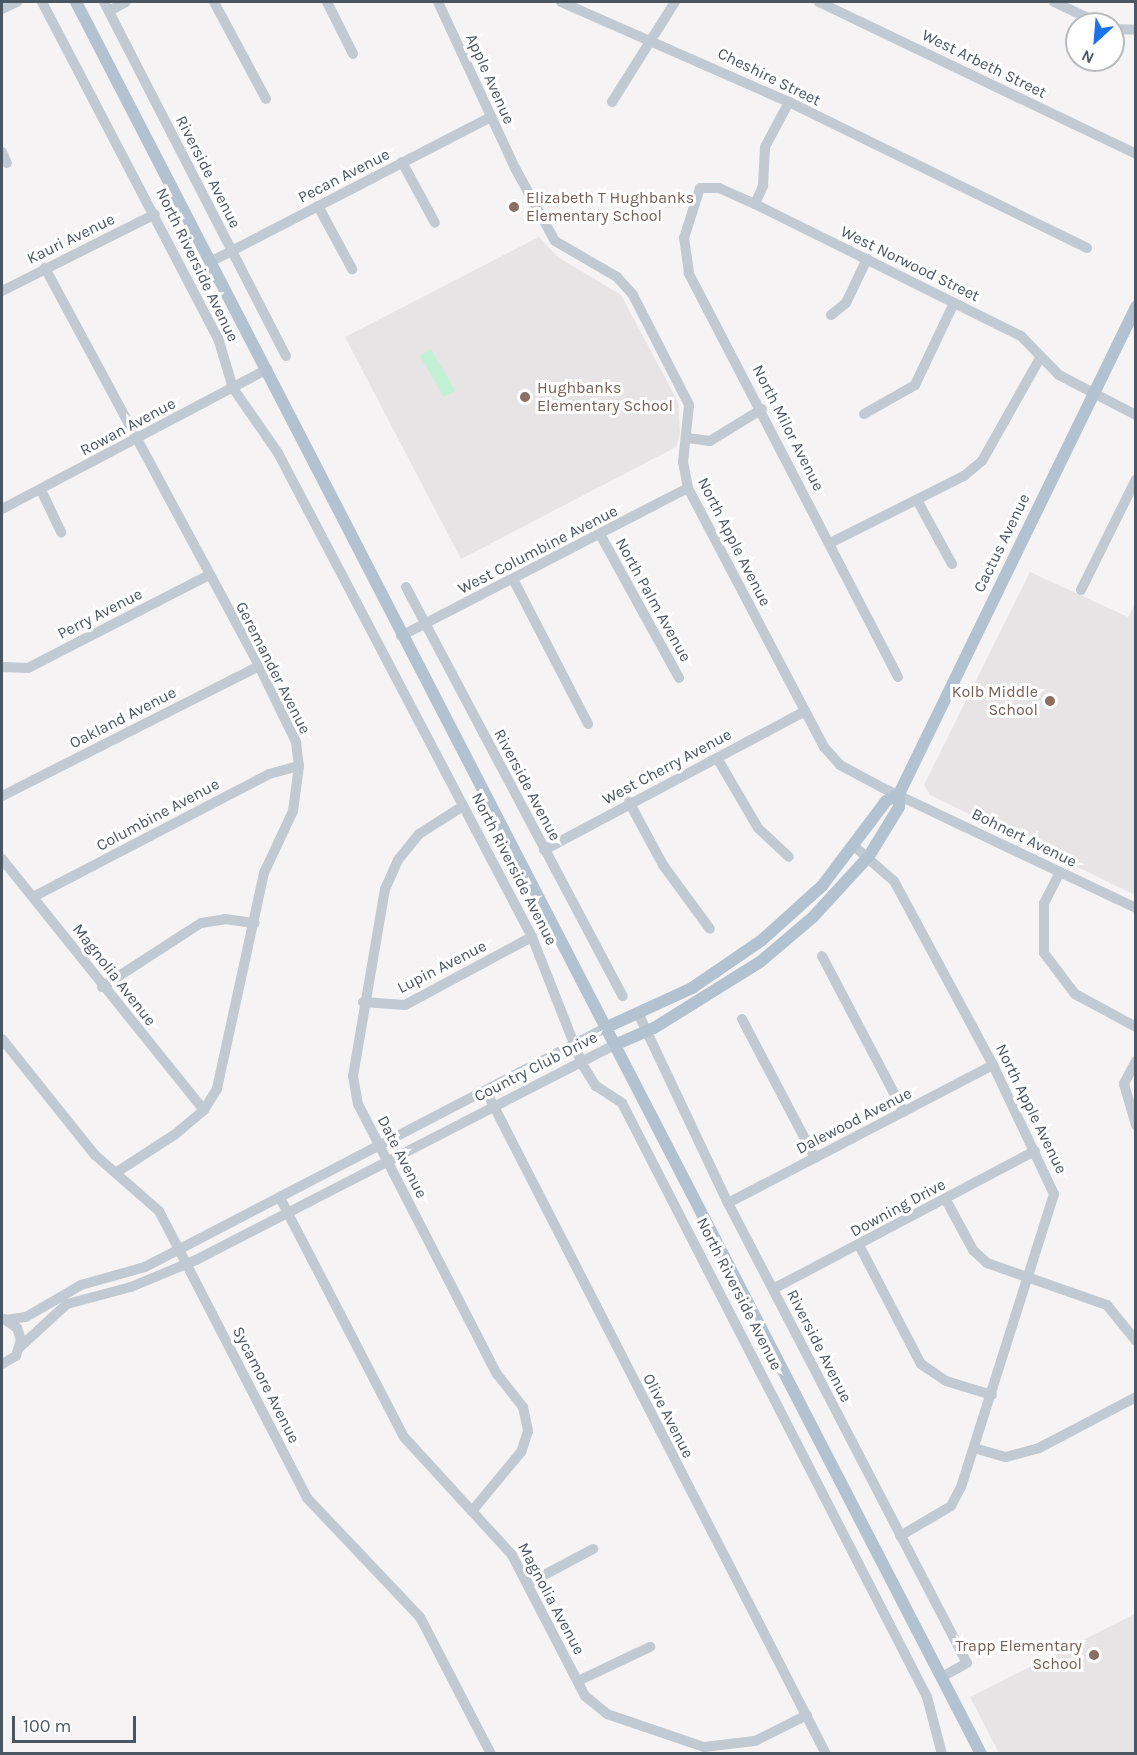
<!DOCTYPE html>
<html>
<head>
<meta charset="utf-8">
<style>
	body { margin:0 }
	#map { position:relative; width:1137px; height:1755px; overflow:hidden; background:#f5f3f3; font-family:Karla,sans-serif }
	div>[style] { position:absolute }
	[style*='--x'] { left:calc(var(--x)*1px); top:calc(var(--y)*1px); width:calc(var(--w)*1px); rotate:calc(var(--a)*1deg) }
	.education>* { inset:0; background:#e6e4e5 }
	.green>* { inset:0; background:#c3f1d5; transform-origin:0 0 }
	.minor>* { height:10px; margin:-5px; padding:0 5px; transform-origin:5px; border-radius:5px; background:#c1cad2 }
	.major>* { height:12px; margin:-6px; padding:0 6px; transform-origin:6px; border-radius:6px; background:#b3c2d1 }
	.dots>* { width:16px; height:16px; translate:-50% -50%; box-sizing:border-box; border:3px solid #fff; border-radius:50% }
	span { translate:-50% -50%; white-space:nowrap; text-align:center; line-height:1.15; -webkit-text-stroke:6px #fff; paint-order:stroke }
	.street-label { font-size:16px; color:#4a5661 }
	.education-label { font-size:16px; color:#785e54 }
	.left { translate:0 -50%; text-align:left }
	.right { translate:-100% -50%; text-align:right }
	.frame { position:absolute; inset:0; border:3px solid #4a5661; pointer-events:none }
	.north { position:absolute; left:1065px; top:12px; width:60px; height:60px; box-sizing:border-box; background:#fff; border:2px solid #b7bbc0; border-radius:50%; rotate:206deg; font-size:16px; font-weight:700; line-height:24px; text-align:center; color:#4a5661 }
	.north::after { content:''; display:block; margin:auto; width:21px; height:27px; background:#1a73e8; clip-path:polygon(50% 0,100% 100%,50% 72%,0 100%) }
	.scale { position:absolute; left:12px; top:1716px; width:124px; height:27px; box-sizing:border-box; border:3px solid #4a5661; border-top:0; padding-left:8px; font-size:18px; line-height:21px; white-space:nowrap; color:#4a5661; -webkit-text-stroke:4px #fff; paint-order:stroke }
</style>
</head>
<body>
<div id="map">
	<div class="education">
		<div style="clip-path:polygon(539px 237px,559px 258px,621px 295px,678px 402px,680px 433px,676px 447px,461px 559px,345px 337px)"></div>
		<div style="clip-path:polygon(1030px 572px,1128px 617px,1135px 604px,1135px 895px,930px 795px,924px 785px)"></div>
		<div style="clip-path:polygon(1135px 1614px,1135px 1753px,999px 1753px,970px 1697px)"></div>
	</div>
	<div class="green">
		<div style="left:431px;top:349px;width:48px;height:13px;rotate:60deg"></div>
	</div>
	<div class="minor">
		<div style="--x:42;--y:2;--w:379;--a:62.4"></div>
		<div style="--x:218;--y:338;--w:52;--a:73.3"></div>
		<div style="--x:233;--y:388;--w:79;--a:55.3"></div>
		<div style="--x:278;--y:453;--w:547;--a:62.31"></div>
		<div style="--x:532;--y:937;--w:136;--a:68.5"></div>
		<div style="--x:582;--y:1064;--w:26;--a:58"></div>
		<div style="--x:596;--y:1086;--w:31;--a:33"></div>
		<div style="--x:622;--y:1103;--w:668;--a:62.82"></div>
		<div style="--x:927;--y:1697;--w:59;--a:75.3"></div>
		<div style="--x:104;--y:2;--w:398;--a:62.8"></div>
		<div style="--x:214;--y:2;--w:110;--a:61.8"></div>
		<div style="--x:327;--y:2;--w:58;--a:63.4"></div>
		<div style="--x:438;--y:2;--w:183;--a:65.1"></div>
		<div style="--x:515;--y:168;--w:83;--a:61.3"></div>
		<div style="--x:555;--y:241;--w:72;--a:30.1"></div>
		<div style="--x:617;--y:277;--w:24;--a:48"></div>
		<div style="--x:633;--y:295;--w:123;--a:63"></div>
		<div style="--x:689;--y:405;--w:57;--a:96"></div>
		<div style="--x:683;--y:462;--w:26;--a:79"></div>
		<div style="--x:688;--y:488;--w:293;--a:62.3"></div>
		<div style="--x:824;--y:747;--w:24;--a:48"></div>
		<div style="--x:840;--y:765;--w:49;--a:28.1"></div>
		<div style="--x:883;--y:788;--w:280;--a:25.4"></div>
		<div style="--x:561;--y:2;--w:249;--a:23.7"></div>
		<div style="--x:789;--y:102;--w:332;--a:26.1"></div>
		<div style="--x:819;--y:2;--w:352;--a:25.6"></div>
		<div style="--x:1054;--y:2;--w:52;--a:25.1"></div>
		<div style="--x:2;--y:9;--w:17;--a:-25"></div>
		<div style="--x:109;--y:11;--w:19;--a:-28"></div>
		<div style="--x:1113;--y:29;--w:23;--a:2"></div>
		<div style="--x:612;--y:102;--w:118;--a:-57.8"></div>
		<div style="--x:2;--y:152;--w:12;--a:66"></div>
		<div style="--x:402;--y:162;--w:69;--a:61.6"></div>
		<div style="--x:755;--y:204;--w:20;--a:-66"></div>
		<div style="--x:763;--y:186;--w:39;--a:-87"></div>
		<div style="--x:765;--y:147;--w:51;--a:-61.9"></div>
		<div style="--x:318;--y:206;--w:72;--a:61.6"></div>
		<div style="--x:210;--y:262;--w:316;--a:-27.3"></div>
		<div style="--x:45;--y:268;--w:452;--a:61.7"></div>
		<div style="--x:259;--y:666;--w:85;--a:64"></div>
		<div style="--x:296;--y:742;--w:24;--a:83"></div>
		<div style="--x:299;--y:766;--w:45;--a:97.6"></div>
		<div style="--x:293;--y:811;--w:68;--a:115.1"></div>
		<div style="--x:264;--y:873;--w:221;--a:102.3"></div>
		<div style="--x:217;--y:1089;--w:25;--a:122"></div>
		<div style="--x:204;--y:1110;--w:39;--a:140"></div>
		<div style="--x:174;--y:1135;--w:68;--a:147"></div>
		<div style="--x:2;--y:291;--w:171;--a:-26.7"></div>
		<div style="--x:831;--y:315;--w:19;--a:-39"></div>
		<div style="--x:846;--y:303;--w:49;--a:-64.5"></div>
		<div style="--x:864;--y:414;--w:59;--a:-29.6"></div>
		<div style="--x:915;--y:385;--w:91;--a:-64.6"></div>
		<div style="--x:688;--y:438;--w:22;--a:8"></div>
		<div style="--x:710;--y:441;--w:61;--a:-31.6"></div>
		<div style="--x:41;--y:490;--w:47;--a:64.5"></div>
		<div style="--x:917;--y:500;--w:73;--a:61.3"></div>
		<div style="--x:2;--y:509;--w:300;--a:-27.8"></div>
		<div style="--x:601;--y:536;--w:162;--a:61.2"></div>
		<div style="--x:830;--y:543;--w:150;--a:-26.6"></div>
		<div style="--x:964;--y:476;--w:23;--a:-40"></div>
		<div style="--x:982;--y:461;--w:116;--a:-60.6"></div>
		<div style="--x:514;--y:581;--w:161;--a:62.6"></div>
		<div style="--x:406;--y:587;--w:463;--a:62.1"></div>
		<div style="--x:1081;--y:590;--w:124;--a:-63.6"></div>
		<div style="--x:401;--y:636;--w:323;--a:-27.3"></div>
		<div style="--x:2;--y:667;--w:26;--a:2"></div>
		<div style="--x:28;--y:668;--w:203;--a:-27.2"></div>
		<div style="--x:898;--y:677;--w:455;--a:-117.4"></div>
		<div style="--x:689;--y:273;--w:35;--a:-98"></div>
		<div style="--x:684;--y:238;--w:52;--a:-72.3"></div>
		<div style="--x:700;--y:188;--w:19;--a:0"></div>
		<div style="--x:719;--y:188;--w:39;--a:24"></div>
		<div style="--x:755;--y:204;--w:297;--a:26.4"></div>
		<div style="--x:1021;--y:336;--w:54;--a:45.7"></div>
		<div style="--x:1059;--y:375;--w:87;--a:27.5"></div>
		<div style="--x:717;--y:758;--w:81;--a:59.6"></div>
		<div style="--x:758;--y:828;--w:42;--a:43.1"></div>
		<div style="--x:2;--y:796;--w:288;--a:-26.8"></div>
		<div style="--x:629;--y:802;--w:72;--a:61.6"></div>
		<div style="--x:663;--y:865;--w:79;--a:53.7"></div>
		<div style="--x:463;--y:806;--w:52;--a:147.5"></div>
		<div style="--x:419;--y:834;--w:33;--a:129"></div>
		<div style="--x:398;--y:860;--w:32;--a:114"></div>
		<div style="--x:385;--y:889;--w:190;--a:99.7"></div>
		<div style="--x:353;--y:1076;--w:28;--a:80"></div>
		<div style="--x:358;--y:1104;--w:304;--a:62.8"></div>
		<div style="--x:497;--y:1374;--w:42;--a:51.8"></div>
		<div style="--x:523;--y:1407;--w:25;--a:78"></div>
		<div style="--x:528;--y:1431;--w:22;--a:108"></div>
		<div style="--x:521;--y:1452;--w:77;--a:129.7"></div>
		<div style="--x:855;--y:847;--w:52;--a:41.1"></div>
		<div style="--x:894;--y:881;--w:209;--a:61.7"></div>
		<div style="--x:993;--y:1065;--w:143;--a:64.7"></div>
		<div style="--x:1054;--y:1194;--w:307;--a:107.6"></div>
		<div style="--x:961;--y:1487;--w:21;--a:118"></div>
		<div style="--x:951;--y:1506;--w:59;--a:149.5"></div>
		<div style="--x:544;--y:850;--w:296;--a:-28"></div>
		<div style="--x:2;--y:859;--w:322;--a:51.2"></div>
		<div style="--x:1060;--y:872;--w:35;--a:117"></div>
		<div style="--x:1044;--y:903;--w:50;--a:90"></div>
		<div style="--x:1044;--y:953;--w:51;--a:52.9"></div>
		<div style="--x:1075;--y:994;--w:69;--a:28.4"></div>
		<div style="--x:33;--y:897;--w:266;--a:-27.5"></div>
		<div style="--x:269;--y:774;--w:31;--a:-15"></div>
		<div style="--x:822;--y:956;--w:176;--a:62.3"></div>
		<div style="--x:102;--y:987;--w:118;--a:-32.9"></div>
		<div style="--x:201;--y:923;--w:24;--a:-9"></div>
		<div style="--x:225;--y:919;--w:30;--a:8"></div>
		<div style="--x:363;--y:1002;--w:42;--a:4.1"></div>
		<div style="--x:405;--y:1005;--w:144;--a:-28.2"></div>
		<div style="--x:639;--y:1015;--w:208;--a:64.7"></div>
		<div style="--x:728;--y:1203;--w:518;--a:62.55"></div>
		<div style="--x:967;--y:1663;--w:29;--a:151"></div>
		<div style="--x:742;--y:1019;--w:157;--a:62.3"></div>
		<div style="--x:2;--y:1039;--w:149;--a:51.3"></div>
		<div style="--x:95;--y:1155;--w:85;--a:41.2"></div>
		<div style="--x:159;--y:1211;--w:323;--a:62.7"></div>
		<div style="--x:307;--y:1498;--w:164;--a:46.5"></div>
		<div style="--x:420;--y:1617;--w:154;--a:62.6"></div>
		<div style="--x:1136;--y:1061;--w:26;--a:118"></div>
		<div style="--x:1124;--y:1084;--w:43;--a:73.7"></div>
		<div style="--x:486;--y:1091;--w:745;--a:62.85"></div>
		<div style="--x:280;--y:1198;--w:269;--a:62.6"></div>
		<div style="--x:404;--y:1437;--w:160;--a:47.5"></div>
		<div style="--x:512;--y:1555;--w:159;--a:62.6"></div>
		<div style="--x:585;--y:1696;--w:28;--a:39"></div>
		<div style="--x:607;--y:1714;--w:102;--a:18.8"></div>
		<div style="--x:704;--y:1747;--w:51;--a:-6.7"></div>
		<div style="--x:755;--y:1741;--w:58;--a:-26.6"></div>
		<div style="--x:946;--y:1200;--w:57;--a:61.6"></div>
		<div style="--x:973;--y:1250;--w:19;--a:43"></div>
		<div style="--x:987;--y:1263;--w:127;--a:19.3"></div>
		<div style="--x:1107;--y:1305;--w:46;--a:51.1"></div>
		<div style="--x:728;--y:1203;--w:299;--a:-27.5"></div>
		<div style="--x:859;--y:1245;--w:134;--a:62.5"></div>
		<div style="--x:921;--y:1364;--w:30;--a:34"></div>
		<div style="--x:946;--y:1381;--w:48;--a:16.9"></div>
		<div style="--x:773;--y:1289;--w:296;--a:-27.8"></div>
		<div style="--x:6;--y:1320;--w:20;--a:-9"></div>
		<div style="--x:26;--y:1317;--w:64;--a:-30.2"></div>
		<div style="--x:81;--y:1285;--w:66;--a:-15.7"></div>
		<div style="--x:145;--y:1267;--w:521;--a:-27.45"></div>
		<div style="--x:20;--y:1347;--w:64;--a:-42.5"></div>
		<div style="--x:67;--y:1304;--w:66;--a:-14.9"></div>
		<div style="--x:131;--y:1287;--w:70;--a:-22.6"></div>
		<div style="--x:196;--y:1260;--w:473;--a:-27.2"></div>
		<div style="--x:2;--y:1364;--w:16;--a:-30"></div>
		<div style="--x:16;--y:1356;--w:17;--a:-73"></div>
		<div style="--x:21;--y:1340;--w:13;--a:-108"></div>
		<div style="--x:17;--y:1328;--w:16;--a:-145"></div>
		<div style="--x:974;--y:1448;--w:33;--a:16"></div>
		<div style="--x:1006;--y:1457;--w:34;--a:-15"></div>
		<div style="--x:1039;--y:1448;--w:110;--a:-27.7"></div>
		<div style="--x:527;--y:1584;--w:75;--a:-27.9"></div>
		<div style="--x:578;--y:1681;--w:80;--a:-25.3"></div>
	</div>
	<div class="major">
		<div style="--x:76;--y:2;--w:1972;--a:62.68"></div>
		<div style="--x:607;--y:1027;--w:94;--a:-24.6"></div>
		<div style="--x:692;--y:988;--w:85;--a:-34.4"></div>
		<div style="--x:762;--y:940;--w:81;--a:-42"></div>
		<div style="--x:822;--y:886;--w:106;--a:-53"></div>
		<div style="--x:886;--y:801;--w:15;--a:-28"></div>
		<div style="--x:617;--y:1044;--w:40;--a:-23.4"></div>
		<div style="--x:654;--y:1028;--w:125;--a:-31.9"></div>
		<div style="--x:760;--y:962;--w:70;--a:-40.3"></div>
		<div style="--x:813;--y:917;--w:83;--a:-47.4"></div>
		<div style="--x:869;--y:856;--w:57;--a:-58.5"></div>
		<div style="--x:899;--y:807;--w:13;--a:-90"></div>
		<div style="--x:899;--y:794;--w:542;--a:-64.05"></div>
	</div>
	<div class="dots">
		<div style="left:514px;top:207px;background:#8d6e63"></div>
		<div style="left:525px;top:397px;background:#8d6e63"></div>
		<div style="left:1050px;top:701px;background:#8d6e63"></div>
		<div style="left:1094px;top:1655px;background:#8d6e63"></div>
	</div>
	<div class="street-label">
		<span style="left:984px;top:64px;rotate:26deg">West Arbeth Street</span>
		<span style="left:769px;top:77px;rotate:26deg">Cheshire Street</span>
		<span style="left:490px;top:79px;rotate:66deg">Apple Avenue</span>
		<span style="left:208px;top:172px;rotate:63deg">Riverside Avenue</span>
		<span style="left:344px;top:176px;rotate:-27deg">Pecan Avenue</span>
		<span style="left:71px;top:239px;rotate:-26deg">Kauri Avenue</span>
		<span style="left:910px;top:264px;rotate:26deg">West Norwood Street</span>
		<span style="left:197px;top:265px;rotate:64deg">North Riverside Avenue</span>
		<span style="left:128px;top:427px;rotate:-28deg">Rowan Avenue</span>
		<span style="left:788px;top:428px;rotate:63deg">North Milor Avenue</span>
		<span style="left:734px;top:542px;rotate:63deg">North Apple Avenue</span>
		<span style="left:1002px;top:543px;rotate:-64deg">Cactus Avenue</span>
		<span style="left:538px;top:550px;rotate:-27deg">West Columbine Avenue</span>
		<span style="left:653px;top:600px;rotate:61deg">North Palm Avenue</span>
		<span style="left:100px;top:614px;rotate:-27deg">Perry Avenue</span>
		<span style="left:273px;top:668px;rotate:63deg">Geremander Avenue</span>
		<span style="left:123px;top:718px;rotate:-27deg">Oakland Avenue</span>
		<span style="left:667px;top:767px;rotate:-28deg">West Cherry Avenue</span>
		<span style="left:527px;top:785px;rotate:62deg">Riverside Avenue</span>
		<span style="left:158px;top:815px;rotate:-28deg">Columbine Avenue</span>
		<span style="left:1024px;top:838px;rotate:26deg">Bohnert Avenue</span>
		<span style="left:514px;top:869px;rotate:63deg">North Riverside Avenue</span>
		<span style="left:442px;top:967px;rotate:-27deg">Lupin Avenue</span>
		<span style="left:114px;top:975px;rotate:52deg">Magnolia Avenue</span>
		<span style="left:536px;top:1067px;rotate:-27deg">Country Club Drive</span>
		<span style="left:1031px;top:1109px;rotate:64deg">North Apple Avenue</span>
		<span style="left:854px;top:1121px;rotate:-27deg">Dalewood Avenue</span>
		<span style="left:402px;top:1157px;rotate:63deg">Date Avenue</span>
		<span style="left:898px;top:1208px;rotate:-28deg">Downing Drive</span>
		<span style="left:739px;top:1294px;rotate:63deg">North Riverside Avenue</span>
		<span style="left:819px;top:1346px;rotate:63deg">Riverside Avenue</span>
		<span style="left:266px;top:1385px;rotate:63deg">Sycamore Avenue</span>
		<span style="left:668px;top:1416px;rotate:63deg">Olive Avenue</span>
		<span style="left:551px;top:1599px;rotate:62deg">Magnolia Avenue</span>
	</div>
	<div class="education-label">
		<span class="left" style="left:526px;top:207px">Elizabeth T Hughbanks<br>Elementary School</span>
		<span class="left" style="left:537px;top:397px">Hughbanks<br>Elementary School</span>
		<span class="right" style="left:1038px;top:701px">Kolb Middle<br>School</span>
		<span class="right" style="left:1082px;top:1655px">Trapp Elementary<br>School</span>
	</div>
	<div class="frame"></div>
	<div class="north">N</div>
	<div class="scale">100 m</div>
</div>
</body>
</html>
